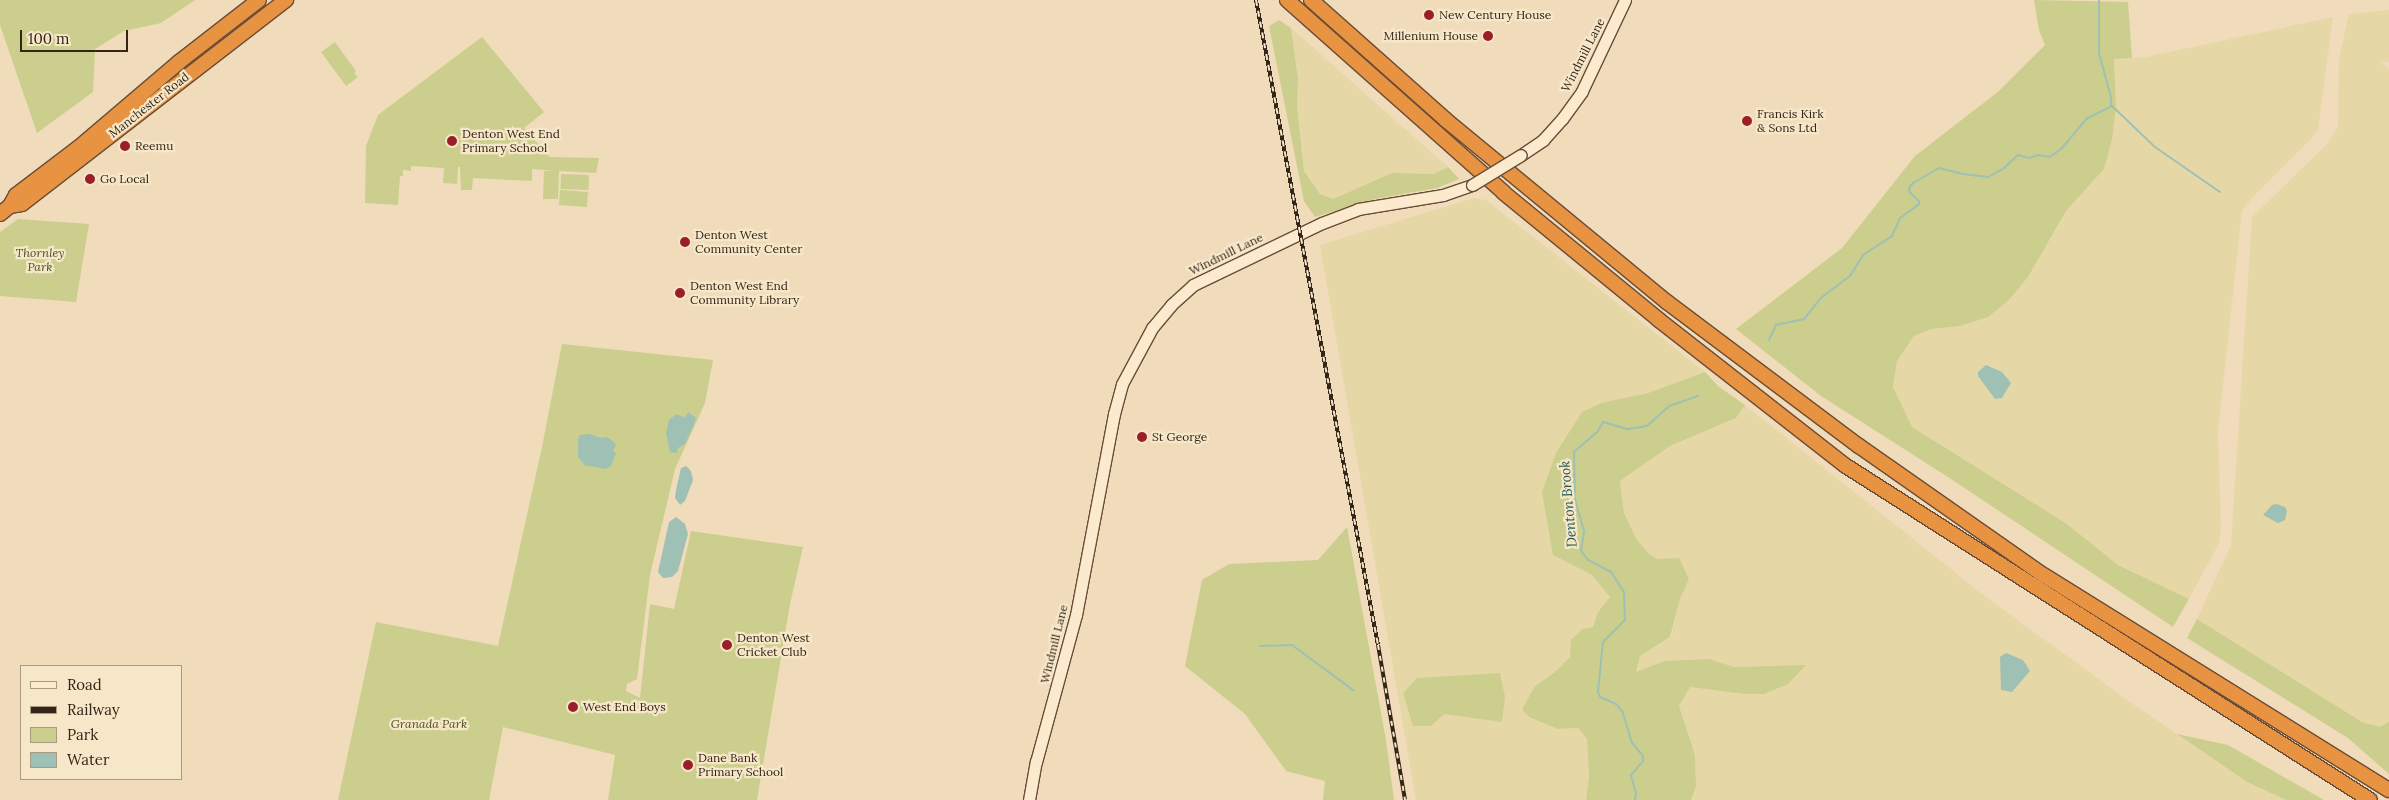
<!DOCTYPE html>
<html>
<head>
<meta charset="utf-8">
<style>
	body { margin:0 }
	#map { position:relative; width:2389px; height:800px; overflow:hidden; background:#f0dcba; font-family:Lora,serif }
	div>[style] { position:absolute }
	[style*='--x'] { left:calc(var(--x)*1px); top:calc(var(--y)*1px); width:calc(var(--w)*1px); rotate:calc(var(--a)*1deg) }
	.farmland>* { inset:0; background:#e6d7a7 }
	.green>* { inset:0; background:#cbce8d; transform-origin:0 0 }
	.water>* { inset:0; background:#9fc0b4 }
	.stream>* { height:2px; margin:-1px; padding:0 1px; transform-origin:1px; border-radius:1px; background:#9fc0b4 }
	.roads { filter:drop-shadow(1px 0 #694c37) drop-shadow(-1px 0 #694c37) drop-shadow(0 1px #694c37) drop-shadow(0 -1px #694c37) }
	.secondary>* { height:11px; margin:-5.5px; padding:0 5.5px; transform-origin:5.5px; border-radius:5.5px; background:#fbeacd }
	.highway>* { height:14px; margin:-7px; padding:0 7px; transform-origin:7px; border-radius:7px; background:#e89342 }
	.rail>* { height:4px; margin-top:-2px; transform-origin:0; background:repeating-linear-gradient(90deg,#f7e7c9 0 5.5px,#352519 0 11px); box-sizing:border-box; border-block:1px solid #352519 }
	.bridges { filter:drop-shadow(1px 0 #694c37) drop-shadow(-1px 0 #694c37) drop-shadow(0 1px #694c37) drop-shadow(0 -1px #694c37) }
	.secondary-bridge>* { height:11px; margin:-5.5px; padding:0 5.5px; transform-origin:5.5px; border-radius:5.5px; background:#fbeacd }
	.dots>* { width:14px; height:14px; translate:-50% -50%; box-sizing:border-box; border:2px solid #f7e7c9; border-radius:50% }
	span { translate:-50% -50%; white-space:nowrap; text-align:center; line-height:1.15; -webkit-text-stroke:4.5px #f7e7c9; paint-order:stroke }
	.poi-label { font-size:12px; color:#352519 }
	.left { translate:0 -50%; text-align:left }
	.right { translate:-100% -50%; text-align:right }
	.street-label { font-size:12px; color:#352519 }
	.park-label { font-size:12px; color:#4a531f; font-style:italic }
	.water-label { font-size:14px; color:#275750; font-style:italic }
	.legend { position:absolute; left:20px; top:665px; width:162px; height:115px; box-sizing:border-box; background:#f7e7c9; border:1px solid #a99983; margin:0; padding:6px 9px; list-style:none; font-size:15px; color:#352519 }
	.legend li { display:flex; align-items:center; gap:10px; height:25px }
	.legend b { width:25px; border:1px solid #a99983 }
	.scale { position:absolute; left:20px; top:30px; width:108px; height:22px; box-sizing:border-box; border:2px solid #352519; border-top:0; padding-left:6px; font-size:15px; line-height:18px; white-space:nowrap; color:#352519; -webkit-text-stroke:4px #f7e7c9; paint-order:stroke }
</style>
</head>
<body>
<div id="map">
	<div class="farmland">
		<div style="clip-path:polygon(2389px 10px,2389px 62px,2381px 62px,2389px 69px,2389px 722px,2380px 728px,2362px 722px,2197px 619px,2231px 545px,2252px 217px,2327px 144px,2338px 126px,2339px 59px,2349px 14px)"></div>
		<div style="clip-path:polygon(evenodd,2333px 17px,2318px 129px,2311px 139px,2252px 198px,2242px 211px,2218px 431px,2221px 530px,2219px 543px,2189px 599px,2118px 565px,2067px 524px,1912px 427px,1893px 387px,1897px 361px,1914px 336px,1932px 329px,1960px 326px,2009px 300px,2028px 277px,2066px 211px,2104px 169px,2116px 107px,2114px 59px,2146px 57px,2333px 17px,1986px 365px,1993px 367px,2011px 383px,2002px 398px,1995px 399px,1978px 376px,1978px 372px,1986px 365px)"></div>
		<div style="clip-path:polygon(1291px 28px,1448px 167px,1434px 174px,1392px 173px,1333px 199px,1320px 194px,1304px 171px,1297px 106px,1298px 79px)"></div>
		<div style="clip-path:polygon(1474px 198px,1486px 200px,1705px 372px,1648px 393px,1601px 403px,1582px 412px,1567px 439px,1553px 555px,1592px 575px,1610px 597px,1598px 612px,1593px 627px,1582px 629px,1571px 640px,1570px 657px,1555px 672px,1535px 686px,1558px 729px,1578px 728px,1587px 739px,1589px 775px,1586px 800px,1416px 800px,1320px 245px)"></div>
		<div style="clip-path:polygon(1745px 405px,1982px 594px,2133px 704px,2247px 782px,2286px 800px,1691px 800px,1696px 787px,1695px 756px,1679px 706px,1690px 687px,1744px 694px,1805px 666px,1734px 667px,1709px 659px,1664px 661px,1636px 672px,1640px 656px,1671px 637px,1680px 599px,1689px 579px,1679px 559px,1658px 559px,1649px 554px,1637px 540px,1624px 513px,1620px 481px,1670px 446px,1736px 418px)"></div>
	</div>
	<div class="green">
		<div style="clip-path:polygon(0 0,195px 0,161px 23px,124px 31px,95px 49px,93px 92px,37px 133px,0 25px)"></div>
		<div style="clip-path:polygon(2034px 0,2128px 2px,2132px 58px,2114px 59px,2116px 107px,2112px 139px,2104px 169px,2066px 211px,2028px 277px,2009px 300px,1988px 317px,1960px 326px,1932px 329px,1914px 336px,1897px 361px,1893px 387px,1912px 427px,2067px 524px,2118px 565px,2189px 599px,2173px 627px,1951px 479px,1821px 396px,1736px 329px,1842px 248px,1915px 156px,1999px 91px,2045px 45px,2039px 30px)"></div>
		<div style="clip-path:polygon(1279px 20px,1291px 28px,1298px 79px,1297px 106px,1304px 171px,1320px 194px,1333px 199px,1392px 173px,1434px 174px,1448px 167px,1459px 179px,1437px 188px,1375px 199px,1315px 217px,1304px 201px,1269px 26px)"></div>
		<div style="clip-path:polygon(482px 37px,544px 112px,524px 128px,550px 157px,599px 158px,596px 173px,559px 171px,558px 199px,543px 199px,544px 171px,555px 171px,532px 169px,532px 181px,473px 178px,472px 190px,461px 190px,460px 167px,458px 167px,457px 184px,443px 183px,444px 168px,411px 166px,411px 171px,403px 170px,403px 176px,400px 176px,398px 205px,365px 203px,366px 146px,378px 115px)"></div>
		<div style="clip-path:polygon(335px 42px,356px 71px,354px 73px,358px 77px,346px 86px,321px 52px)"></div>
		<div style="left:561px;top:174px;width:28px;height:15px;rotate:2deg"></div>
		<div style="left:560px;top:190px;width:28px;height:15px;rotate:4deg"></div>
		<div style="clip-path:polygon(18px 219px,89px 224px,76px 302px,0 296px,0 232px)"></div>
		<div style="clip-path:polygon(562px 344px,713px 360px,705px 403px,675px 469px,650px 575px,637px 679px,627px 684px,626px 691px,640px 698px,650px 604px,674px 609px,691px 531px,803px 547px,790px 604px,757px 800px,608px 800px,615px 755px,503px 727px,489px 800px,338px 800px,376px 622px,498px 646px,542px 447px)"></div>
		<div style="clip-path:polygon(1705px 372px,1718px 386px,1745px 405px,1736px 418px,1670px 446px,1620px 481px,1624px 513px,1637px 540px,1649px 554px,1658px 559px,1679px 558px,1689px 579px,1680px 599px,1670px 637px,1640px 656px,1636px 672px,1664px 661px,1709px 659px,1734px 667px,1806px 665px,1788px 684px,1764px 694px,1744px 694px,1690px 687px,1679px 706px,1695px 755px,1696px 787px,1691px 800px,1586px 800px,1589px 775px,1587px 739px,1578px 728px,1558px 729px,1529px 717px,1522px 709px,1535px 686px,1555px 672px,1570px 657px,1571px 640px,1582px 629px,1593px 627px,1598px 612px,1610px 597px,1592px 575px,1553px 555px,1542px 492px,1556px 453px,1582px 412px,1601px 403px,1648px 393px)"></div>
		<div style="clip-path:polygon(1347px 527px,1386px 740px,1394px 800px,1323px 800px,1325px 781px,1286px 771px,1245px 714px,1185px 666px,1202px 580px,1229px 564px,1318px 560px)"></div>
		<div style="clip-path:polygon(2197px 619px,2362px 722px,2380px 727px,2389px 722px,2389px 774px,2348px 738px,2187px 638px)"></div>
		<div style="clip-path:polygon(1500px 673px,1505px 697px,1502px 722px,1444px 714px,1431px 726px,1413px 726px,1403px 693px,1417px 678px)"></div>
		<div style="clip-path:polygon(2177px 734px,2228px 745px,2324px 800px,2286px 800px,2247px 782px)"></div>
	</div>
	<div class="water">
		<div style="clip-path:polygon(1986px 365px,2002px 372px,2011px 383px,2002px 398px,1995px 399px,1978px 376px,1978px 372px)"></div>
		<div style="clip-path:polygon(688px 412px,696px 418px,692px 429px,685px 444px,678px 448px,677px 453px,670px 452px,666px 433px,669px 420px,677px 414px,685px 418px)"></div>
		<div style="clip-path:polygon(589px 434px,601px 438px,607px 437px,614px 442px,616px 445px,613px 450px,616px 453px,611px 466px,606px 469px,589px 466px,585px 465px,578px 457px,578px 440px,580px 435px)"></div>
		<div style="clip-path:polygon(686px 466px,691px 471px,693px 480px,685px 501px,680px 505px,675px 498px,676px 490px,681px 468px)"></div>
		<div style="clip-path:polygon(2277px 504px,2285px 507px,2287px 511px,2285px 520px,2278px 523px,2263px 515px,2272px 505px)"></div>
		<div style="clip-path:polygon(676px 517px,685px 524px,688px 534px,678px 571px,672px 577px,663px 578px,658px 572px,669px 522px)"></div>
		<div style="clip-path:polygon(2006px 653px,2023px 660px,2030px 671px,2012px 692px,2001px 690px,2000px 657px)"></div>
	</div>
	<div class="stream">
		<div style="--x:2111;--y:105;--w:61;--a:43.7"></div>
		<div style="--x:2155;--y:147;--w:79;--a:34.7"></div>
		<div style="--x:1769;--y:340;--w:17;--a:-65"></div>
		<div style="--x:1776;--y:325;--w:29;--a:-12"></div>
		<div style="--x:1804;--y:319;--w:28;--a:-51"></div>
		<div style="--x:1822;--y:297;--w:35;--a:-37"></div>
		<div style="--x:1850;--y:276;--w:25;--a:-58"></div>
		<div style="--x:1863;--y:255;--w:35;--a:-33"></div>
		<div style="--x:1892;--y:236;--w:20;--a:-66"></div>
		<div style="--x:1900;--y:218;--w:24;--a:-36"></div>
		<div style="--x:1919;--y:204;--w:3;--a:-90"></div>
		<div style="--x:1919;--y:201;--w:12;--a:-138"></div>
		<div style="--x:1910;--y:193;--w:5;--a:-101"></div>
		<div style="--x:1909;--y:188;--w:6;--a:-51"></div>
		<div style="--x:1913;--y:183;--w:30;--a:-30"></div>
		<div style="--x:1939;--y:168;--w:25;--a:14"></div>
		<div style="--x:1963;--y:174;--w:25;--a:7"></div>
		<div style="--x:1988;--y:177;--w:18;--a:-29"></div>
		<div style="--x:2004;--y:168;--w:19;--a:-43"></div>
		<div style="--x:2018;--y:155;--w:11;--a:15"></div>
		<div style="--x:2029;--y:158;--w:9;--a:-18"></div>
		<div style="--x:2038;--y:155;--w:12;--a:9"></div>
		<div style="--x:2050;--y:157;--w:15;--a:-37"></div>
		<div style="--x:2062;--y:148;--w:38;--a:-50"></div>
		<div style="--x:2086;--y:119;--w:28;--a:-27"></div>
		<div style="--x:2111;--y:106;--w:9;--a:-90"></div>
		<div style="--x:2111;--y:97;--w:46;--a:-105.3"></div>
		<div style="--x:2099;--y:53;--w:53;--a:-90"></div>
		<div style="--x:1260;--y:646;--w:32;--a:-2"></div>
		<div style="--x:1292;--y:645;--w:76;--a:36.4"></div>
		<div style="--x:1635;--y:800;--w:7;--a:-82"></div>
		<div style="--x:1636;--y:793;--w:19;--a:-106"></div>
		<div style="--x:1631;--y:775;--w:18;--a:-49"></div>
		<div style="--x:1643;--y:761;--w:5;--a:-90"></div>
		<div style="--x:1643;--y:756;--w:17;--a:-130"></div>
		<div style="--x:1632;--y:743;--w:34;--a:-107"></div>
		<div style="--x:1622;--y:711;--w:9;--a:-131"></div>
		<div style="--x:1616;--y:704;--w:17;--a:-156"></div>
		<div style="--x:1600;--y:697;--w:5;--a:-112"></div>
		<div style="--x:1598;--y:692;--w:50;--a:-84.3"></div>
		<div style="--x:1603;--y:642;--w:31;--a:-45"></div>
		<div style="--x:1625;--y:620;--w:28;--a:-92"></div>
		<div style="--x:1624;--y:592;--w:24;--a:-123"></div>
		<div style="--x:1611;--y:572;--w:26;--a:-152"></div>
		<div style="--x:1588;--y:560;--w:11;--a:-128"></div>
		<div style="--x:1581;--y:551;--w:20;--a:-81"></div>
		<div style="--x:1584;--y:531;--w:32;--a:-106"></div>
		<div style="--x:1575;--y:500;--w:48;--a:-91.2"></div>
		<div style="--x:1574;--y:452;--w:32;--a:-41"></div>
		<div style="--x:1598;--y:431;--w:10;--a:-61"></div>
		<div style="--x:1603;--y:422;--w:26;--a:16"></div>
		<div style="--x:1628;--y:429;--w:19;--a:-9"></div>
		<div style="--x:1647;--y:426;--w:30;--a:-42"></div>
		<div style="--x:1669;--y:406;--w:31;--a:-19"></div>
	</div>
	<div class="roads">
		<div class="secondary">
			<div style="--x:1521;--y:155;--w:27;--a:-34"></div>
			<div style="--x:1543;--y:140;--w:28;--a:-48"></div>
			<div style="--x:1562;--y:119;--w:34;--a:-54"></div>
			<div style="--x:1582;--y:91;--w:101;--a:-64.7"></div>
			<div style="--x:1029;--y:800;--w:39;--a:-80"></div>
			<div style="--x:1036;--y:762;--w:152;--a:-74.8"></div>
			<div style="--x:1076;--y:615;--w:205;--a:-79.3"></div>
			<div style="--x:1114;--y:414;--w:31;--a:-75"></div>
			<div style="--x:1122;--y:384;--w:64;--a:-61.8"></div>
			<div style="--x:1152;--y:328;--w:30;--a:-50"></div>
			<div style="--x:1171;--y:305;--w:30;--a:-42"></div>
			<div style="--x:1193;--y:285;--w:143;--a:-25.7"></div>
			<div style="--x:1322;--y:223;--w:39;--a:-21"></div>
			<div style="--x:1358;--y:209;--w:86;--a:-9.4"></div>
			<div style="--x:1443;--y:195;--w:31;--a:-19"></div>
		</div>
		<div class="highway">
			<div style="--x:1287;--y:0;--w:290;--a:41.6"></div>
			<div style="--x:1504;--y:193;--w:200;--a:39.3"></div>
			<div style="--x:1659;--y:320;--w:237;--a:38"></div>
			<div style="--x:1846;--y:466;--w:621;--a:32.51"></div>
			<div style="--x:1311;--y:0;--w:181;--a:41.6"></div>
			<div style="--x:1446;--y:120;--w:286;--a:39.5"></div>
			<div style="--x:1667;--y:302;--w:240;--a:36.9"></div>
			<div style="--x:1859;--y:446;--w:227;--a:35"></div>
			<div style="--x:2045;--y:576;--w:405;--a:31.9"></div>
			<div style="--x:10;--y:206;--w:12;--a:-9"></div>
			<div style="--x:22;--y:204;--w:334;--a:-37.7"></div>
			<div style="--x:0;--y:214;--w:13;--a:-39"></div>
			<div style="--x:10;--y:206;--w:13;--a:-61"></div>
			<div style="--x:16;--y:195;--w:78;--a:-37.2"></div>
			<div style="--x:78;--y:148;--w:133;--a:-40.4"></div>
			<div style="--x:179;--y:62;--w:101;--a:-37.8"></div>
		</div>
	</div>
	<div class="rail">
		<div style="--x:1256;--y:0;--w:656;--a:79.29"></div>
		<div style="--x:1378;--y:645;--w:157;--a:80.1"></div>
	</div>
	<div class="bridges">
		<div class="secondary-bridge">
			<div style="--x:1472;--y:185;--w:57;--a:-31.5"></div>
		</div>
	</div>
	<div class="dots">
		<div style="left:1429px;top:15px;background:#9a1f29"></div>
		<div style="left:1488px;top:36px;background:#9a1f29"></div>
		<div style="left:1747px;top:121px;background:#9a1f29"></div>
		<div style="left:452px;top:141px;background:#9a1f29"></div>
		<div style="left:125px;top:146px;background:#9a1f29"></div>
		<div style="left:90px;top:179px;background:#9a1f29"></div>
		<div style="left:685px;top:242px;background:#9a1f29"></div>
		<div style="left:680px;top:293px;background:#9a1f29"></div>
		<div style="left:1142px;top:437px;background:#9a1f29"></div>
		<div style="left:727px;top:645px;background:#9a1f29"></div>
		<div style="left:573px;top:707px;background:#9a1f29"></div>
		<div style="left:688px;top:765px;background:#9a1f29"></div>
	</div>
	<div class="poi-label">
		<span class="left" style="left:1439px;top:15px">New Century House</span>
		<span class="right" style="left:1478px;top:36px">Millenium House</span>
		<span class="left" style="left:1757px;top:121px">Francis Kirk<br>&amp; Sons Ltd</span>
		<span class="left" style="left:462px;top:141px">Denton West End<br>Primary School</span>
		<span class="left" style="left:135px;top:146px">Reemu</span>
		<span class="left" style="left:100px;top:179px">Go Local</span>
		<span class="left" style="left:695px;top:242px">Denton West<br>Community Center</span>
		<span class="left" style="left:690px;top:293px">Denton West End<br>Community Library</span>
		<span class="left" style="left:1152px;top:437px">St George</span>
		<span class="left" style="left:737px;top:645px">Denton West<br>Cricket Club</span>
		<span class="left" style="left:583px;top:707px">West End Boys</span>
		<span class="left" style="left:698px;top:765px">Dane Bank<br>Primary School</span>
	</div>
	<div class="street-label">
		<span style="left:1583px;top:55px;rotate:-63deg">Windmill Lane</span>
		<span style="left:149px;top:105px;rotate:-38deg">Manchester Road</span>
		<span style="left:1226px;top:254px;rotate:-26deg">Windmill Lane</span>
		<span style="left:1054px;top:644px;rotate:-76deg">Windmill Lane</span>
	</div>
	<div class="park-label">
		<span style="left:40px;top:260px">Thornley<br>Park</span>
		<span style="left:429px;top:724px">Granada Park</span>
	</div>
	<div class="water-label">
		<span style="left:1568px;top:504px;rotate:-95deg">Denton Brook</span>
	</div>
	<ul class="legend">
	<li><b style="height:6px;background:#fbeacd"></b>Road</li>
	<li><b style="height:6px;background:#352519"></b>Railway</li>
	<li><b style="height:14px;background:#cbce8d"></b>Park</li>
	<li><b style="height:14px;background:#9fc0b4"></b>Water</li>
	</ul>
	<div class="scale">100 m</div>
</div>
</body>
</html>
